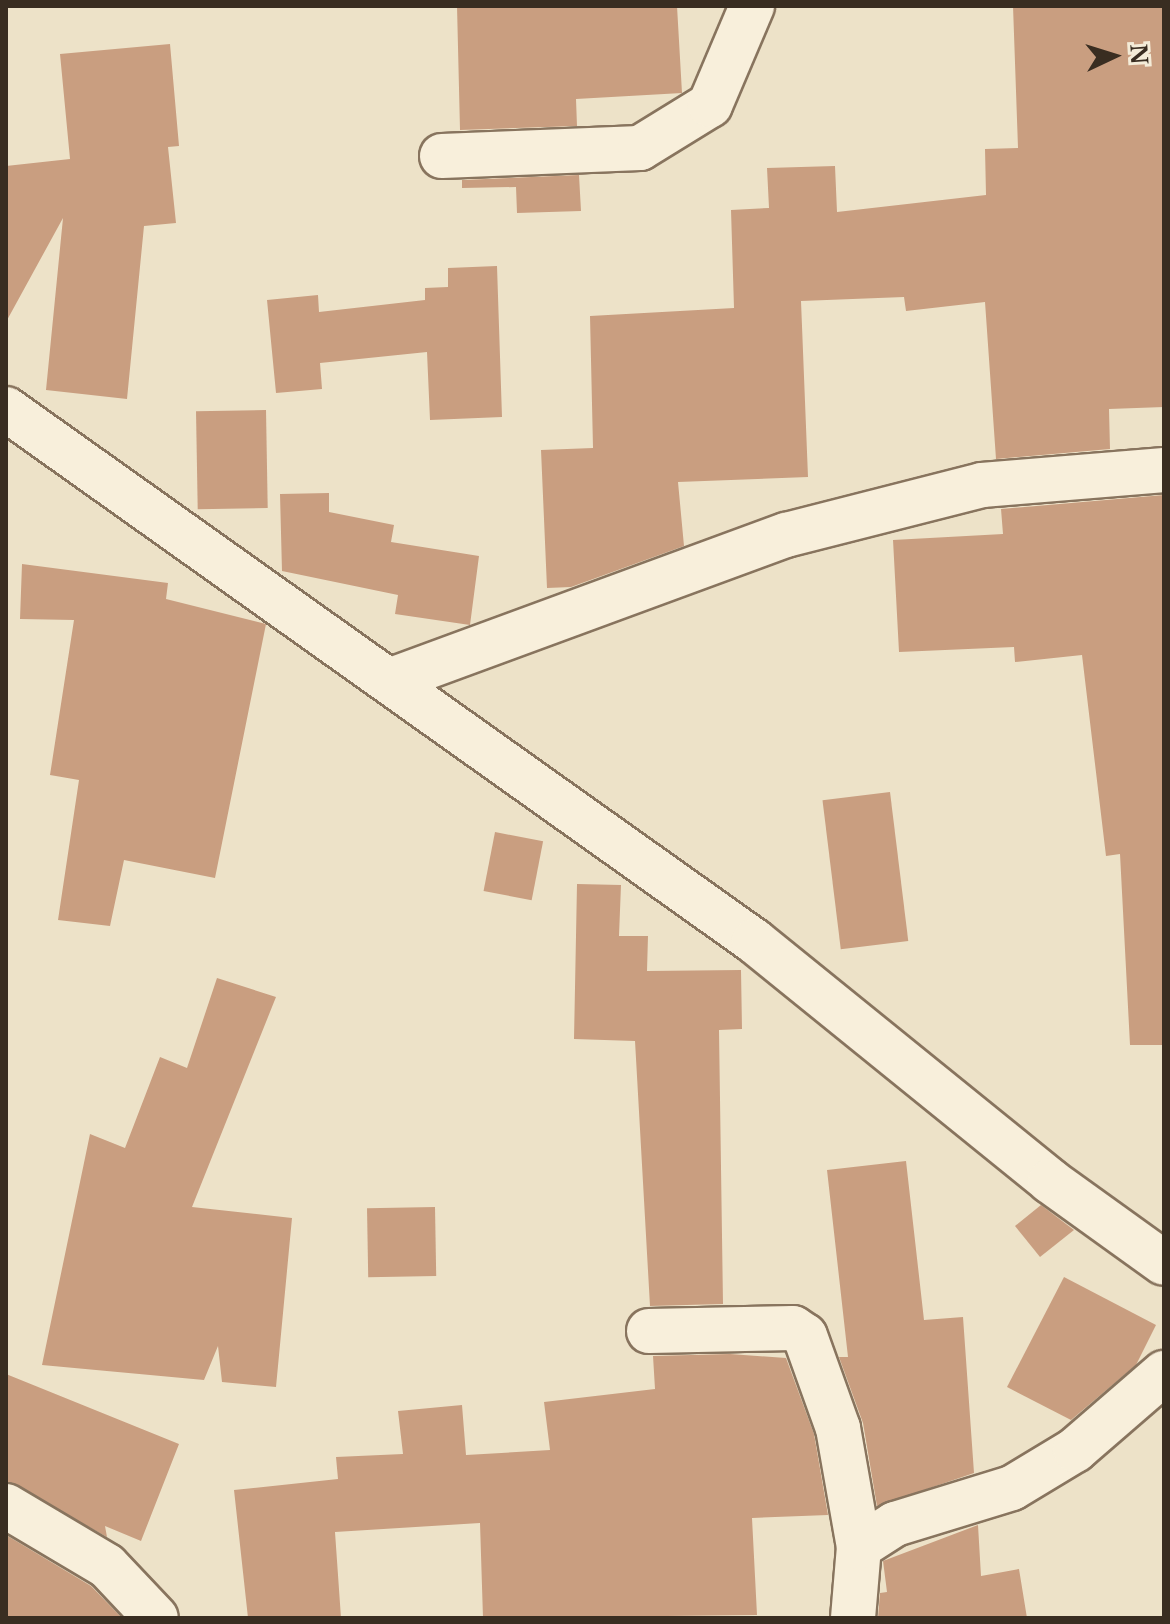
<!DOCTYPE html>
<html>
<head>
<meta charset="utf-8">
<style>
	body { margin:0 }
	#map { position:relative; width:1170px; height:1624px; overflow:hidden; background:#ede2c8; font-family:"Libre Baskerville",serif }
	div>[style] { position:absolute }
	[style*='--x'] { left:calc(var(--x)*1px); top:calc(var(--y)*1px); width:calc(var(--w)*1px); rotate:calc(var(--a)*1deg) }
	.building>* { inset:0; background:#c99e80; transform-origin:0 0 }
	.roads { filter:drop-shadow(2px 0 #88745e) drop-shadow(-2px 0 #88745e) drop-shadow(0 2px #88745e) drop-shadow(0 -2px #88745e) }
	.street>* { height:44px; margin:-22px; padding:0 22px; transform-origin:22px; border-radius:22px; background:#f8efdb }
	.secondary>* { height:44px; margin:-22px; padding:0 22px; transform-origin:22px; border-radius:22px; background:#f8efdb }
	span { translate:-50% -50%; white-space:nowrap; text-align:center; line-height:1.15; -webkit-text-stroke:7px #f4ecd8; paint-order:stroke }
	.frame { position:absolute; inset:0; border:8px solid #392d21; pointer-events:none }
	.north { position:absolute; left:1074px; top:16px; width:80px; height:80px; -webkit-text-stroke:6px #f4ecd8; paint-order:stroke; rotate:86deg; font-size:22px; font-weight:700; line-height:32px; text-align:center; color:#392d21 }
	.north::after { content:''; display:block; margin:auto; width:28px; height:36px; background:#392d21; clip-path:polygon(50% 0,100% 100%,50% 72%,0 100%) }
</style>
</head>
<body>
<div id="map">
	<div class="building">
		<div style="clip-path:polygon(457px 6px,677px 6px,682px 93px,576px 99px,577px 126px,460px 130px)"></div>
		<div style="clip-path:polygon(1013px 6px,1164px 6px,1164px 407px,1109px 409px,1110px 449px,996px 459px,985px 302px,906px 311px,904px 297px,801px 301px,808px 477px,678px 482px,684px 546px,571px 587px,547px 588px,541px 450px,593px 448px,590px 316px,734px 308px,731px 210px,769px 208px,767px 168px,835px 166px,837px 212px,986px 195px,985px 149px,1018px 148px)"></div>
		<div style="clip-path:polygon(170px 44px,179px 146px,168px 147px,176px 223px,144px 226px,127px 399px,46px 390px,63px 218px,6px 322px,6px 166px,70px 159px,60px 54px)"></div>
		<div style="clip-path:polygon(579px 175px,581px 211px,517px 213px,516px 187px,462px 188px,462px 180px)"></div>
		<div style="clip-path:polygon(497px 266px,502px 417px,430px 420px,427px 352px,320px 363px,322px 389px,276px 393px,267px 300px,318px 295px,319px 312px,425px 300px,425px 288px,448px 287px,448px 268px)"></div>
		<div style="left:266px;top:410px;width:98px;height:70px;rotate:89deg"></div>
		<div style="clip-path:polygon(329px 493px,329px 512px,394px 525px,391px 542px,479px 556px,470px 625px,395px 614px,398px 595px,282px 571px,280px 494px)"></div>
		<div style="clip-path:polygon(1164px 495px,1164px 1045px,1130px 1045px,1120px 854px,1106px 856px,1082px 655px,1015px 662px,1014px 647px,899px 652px,893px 540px,1003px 534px,1001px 509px)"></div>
		<div style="clip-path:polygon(22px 564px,168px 583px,166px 599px,266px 624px,215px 878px,124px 860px,110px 926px,58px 920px,79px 780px,50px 775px,74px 620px,20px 619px)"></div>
		<div style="left:890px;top:792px;width:150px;height:68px;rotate:83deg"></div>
		<div style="left:495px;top:832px;width:49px;height:60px;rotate:11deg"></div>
		<div style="clip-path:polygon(577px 884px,621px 885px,619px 936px,648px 936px,647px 971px,741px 970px,742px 1029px,719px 1030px,723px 1304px,650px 1306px,635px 1041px,574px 1039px)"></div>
		<div style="clip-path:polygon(217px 978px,276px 997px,192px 1207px,292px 1218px,276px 1387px,222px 1382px,218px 1346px,204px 1380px,42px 1365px,90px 1134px,125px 1148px,160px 1057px,187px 1068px)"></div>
		<div style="clip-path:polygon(906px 1161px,924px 1320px,963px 1317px,974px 1473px,877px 1506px,863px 1423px,839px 1357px,848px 1357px,827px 1170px)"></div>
		<div style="clip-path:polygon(1041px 1205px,1074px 1230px,1040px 1257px,1015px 1226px)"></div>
		<div style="left:435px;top:1207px;width:69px;height:68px;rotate:89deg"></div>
		<div style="clip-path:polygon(1064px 1277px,1156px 1325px,1136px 1365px,1071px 1420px,1007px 1387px)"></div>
		<div style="clip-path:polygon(730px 1354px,786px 1358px,814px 1434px,828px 1515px,752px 1518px,757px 1615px,483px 1618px,480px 1523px,335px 1532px,341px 1618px,248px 1618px,234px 1490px,338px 1479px,336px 1457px,403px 1454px,398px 1411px,462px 1405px,466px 1455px,550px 1450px,544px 1402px,655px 1389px,653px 1356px)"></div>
		<div style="clip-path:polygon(6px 1374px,179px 1444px,141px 1541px,105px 1526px,107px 1537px,6px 1481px)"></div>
		<div style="clip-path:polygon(978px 1525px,981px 1576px,1019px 1569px,1027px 1618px,878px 1618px,880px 1593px,887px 1592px,883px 1561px)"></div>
		<div style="clip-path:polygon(6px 1535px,91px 1586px,122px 1618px,6px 1618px)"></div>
	</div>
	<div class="roads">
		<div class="street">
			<div style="--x:442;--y:156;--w:198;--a:-2.3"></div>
			<div style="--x:640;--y:148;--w:82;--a:-31.6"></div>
			<div style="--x:710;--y:105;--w:108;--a:-67"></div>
			<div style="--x:394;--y:679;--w:418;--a:-20.2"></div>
			<div style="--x:786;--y:535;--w:202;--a:-14.3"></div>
			<div style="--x:982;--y:485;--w:183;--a:-4.7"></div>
			<div style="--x:649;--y:1331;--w:144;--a:-1.2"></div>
			<div style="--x:793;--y:1328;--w:14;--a:34"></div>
			<div style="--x:805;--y:1336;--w:98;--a:70.3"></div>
			<div style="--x:838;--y:1428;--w:121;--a:80"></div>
			<div style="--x:6;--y:1506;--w:117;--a:30.7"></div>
			<div style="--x:107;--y:1566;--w:71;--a:46.7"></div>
			<div style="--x:853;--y:1618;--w:71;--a:-85.2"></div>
			<div style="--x:859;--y:1547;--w:43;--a:-32.6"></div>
			<div style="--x:895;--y:1524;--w:122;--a:-17.1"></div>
			<div style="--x:1012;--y:1488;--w:74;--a:-31.1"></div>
			<div style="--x:1075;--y:1450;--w:118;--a:-40.9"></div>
		</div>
		<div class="secondary">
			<div style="--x:6;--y:409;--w:918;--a:35.42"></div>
			<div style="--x:754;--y:941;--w:381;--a:39"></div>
			<div style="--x:1050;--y:1181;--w:140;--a:35.7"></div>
		</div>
	</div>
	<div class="frame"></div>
	<div class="north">N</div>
</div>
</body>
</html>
